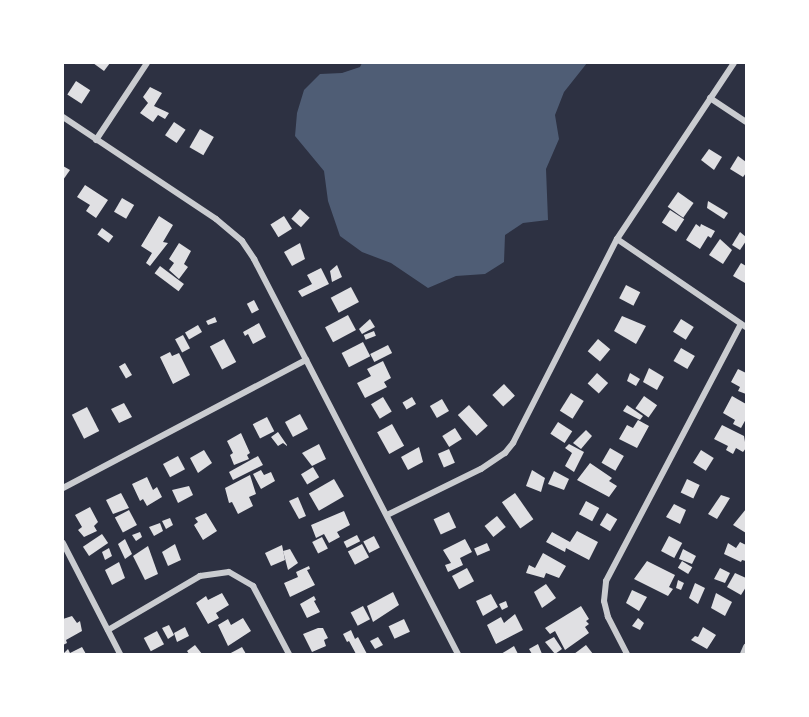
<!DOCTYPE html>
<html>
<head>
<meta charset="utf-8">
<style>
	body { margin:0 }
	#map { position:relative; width:809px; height:717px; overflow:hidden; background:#2d3142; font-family:"Open Sans",sans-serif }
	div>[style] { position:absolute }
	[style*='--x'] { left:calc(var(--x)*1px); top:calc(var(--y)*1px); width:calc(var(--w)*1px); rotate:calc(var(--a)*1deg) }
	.water>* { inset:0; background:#4f5d75 }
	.building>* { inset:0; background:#e0e0e3; transform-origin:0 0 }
	.minor>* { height:6px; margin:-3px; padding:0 3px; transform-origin:3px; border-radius:3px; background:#caccd0 }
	span { translate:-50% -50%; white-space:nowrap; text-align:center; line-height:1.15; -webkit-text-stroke:4.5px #fff; paint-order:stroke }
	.frame { position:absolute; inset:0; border:64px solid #fff; pointer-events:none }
</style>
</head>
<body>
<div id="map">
	<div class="water">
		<div style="clip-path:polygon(362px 63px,587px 63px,564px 92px,555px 115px,559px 139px,546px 169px,548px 220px,523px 223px,505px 235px,504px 262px,485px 274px,456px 276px,428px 288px,391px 263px,362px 252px,340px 236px,328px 201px,324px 171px,295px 136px,297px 113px,304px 90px,320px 74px,342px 73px,360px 67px)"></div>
	</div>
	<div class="building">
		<div style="clip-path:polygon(93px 63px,110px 63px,104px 71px)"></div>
		<div style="left:76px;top:81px;width:17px;height:16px;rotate:33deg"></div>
		<div style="clip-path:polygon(150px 87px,162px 93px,154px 106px,169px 113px,165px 119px,158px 115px,153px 122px,140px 113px,148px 103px,143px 97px)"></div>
		<div style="left:174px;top:122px;width:14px;height:16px;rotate:34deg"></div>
		<div style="left:200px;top:129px;width:16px;height:21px;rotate:30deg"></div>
		<div style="clip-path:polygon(709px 149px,722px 157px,714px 170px,701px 160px)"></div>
		<div style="clip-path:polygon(738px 156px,746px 162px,746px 173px,743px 177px,730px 169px)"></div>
		<div style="clip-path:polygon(63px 166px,70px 170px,63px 180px)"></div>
		<div style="clip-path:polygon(85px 185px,108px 200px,96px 218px,86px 211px,90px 205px,77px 197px)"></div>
		<div style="left:678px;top:192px;width:19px;height:18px;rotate:35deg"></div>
		<div style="left:122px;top:198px;width:14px;height:16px;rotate:30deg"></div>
		<div style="clip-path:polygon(708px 201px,728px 213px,724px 219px,707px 208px)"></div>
		<div style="left:300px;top:209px;width:13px;height:13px;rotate:42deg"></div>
		<div style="left:670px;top:210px;width:17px;height:15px;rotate:33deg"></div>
		<div style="clip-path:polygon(159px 216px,173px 225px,163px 242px,168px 243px,150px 266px,146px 263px,152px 253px,141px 246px)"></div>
		<div style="left:284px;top:216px;width:15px;height:16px;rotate:58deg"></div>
		<div style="clip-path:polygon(696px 224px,700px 227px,701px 224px,715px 231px,711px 238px,708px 236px,700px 249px,686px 240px)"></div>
		<div style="left:102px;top:228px;width:14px;height:8px;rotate:36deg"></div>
		<div style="clip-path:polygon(740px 232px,746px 237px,746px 241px,740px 250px,732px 245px)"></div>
		<div style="clip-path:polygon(720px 239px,732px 250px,723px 264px,709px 255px)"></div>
		<div style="clip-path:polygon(179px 243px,191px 251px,184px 264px,188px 267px,179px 279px,169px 270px,174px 263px,169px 259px)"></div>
		<div style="clip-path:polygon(300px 243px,305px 259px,292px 266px,284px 252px)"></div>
		<div style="clip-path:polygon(741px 263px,746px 266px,745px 283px,733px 276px)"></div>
		<div style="clip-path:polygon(337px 265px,342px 277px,332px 282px,330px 271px)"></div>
		<div style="left:160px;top:266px;width:30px;height:9px;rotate:37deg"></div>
		<div style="clip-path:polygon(321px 268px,329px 284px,302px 297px,298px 291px,312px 284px,307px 275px)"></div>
		<div style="left:626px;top:285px;width:16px;height:15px;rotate:27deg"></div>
		<div style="left:351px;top:287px;width:17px;height:23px;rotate:62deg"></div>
		<div style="left:254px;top:300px;width:11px;height:8px;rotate:63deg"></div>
		<div style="left:348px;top:315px;width:17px;height:26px;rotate:62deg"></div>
		<div style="clip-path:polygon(622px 316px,646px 326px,636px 344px,614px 331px)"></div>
		<div style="clip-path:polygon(215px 317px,217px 322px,208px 325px,206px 321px)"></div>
		<div style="clip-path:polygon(370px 319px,375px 327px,362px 334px,359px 329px)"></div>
		<div style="left:681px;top:319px;width:15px;height:15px;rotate:32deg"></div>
		<div style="clip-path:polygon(259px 323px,266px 337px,253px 344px,248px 334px,245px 336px,243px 332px)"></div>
		<div style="left:198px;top:325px;width:8px;height:15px;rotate:60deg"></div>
		<div style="left:374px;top:331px;width:5px;height:11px;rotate:68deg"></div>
		<div style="left:183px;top:335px;width:15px;height:9px;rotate:62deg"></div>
		<div style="left:224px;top:339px;width:26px;height:16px;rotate:62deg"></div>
		<div style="left:598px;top:339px;width:16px;height:16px;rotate:40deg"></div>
		<div style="left:363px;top:342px;width:16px;height:24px;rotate:63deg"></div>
		<div style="left:388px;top:345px;width:9px;height:20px;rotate:63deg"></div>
		<div style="left:681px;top:348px;width:16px;height:15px;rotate:30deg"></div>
		<div style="clip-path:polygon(170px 352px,172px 356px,179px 353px,190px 375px,173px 384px,160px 357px)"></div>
		<div style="clip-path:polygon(383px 361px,391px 378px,384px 382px,387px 387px,365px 398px,357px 383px,371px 376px,367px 369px)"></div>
		<div style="left:125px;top:363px;width:14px;height:7px;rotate:60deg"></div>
		<div style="clip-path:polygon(649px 368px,664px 377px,657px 390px,643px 382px)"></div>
		<div style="clip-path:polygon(738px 369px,746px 373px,746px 394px,738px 391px,740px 387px,731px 382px)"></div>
		<div style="left:597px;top:373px;width:15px;height:14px;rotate:42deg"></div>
		<div style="clip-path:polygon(630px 373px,640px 379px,636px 386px,627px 381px)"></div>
		<div style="left:504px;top:384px;width:16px;height:16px;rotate:47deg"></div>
		<div style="left:571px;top:393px;width:15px;height:21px;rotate:32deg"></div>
		<div style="left:644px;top:396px;width:16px;height:15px;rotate:35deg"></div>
		<div style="clip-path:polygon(732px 396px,746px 404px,746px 419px,741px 428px,733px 424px,735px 420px,723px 413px)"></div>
		<div style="left:383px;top:397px;width:17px;height:14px;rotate:59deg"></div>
		<div style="left:412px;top:397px;width:8px;height:11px;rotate:60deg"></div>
		<div style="left:442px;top:399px;width:14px;height:14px;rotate:60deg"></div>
		<div style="clip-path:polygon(124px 403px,132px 417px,119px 423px,111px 409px)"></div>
		<div style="left:469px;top:405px;width:28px;height:15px;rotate:48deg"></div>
		<div style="clip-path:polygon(627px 405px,643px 416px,640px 420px,623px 411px)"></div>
		<div style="left:87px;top:407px;width:27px;height:17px;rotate:63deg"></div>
		<div style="left:300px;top:414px;width:17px;height:17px;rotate:62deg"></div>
		<div style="left:267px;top:417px;width:16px;height:16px;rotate:63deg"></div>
		<div style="clip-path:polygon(638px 420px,649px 426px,637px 448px,619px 439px,627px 425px,633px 428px)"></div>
		<div style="left:558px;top:422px;width:17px;height:14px;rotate:33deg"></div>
		<div style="left:392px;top:424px;width:25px;height:17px;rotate:61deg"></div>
		<div style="clip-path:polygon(722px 425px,744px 436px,746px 448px,743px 452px,736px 448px,733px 454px,726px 450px,728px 446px,714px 439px)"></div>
		<div style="left:455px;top:428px;width:13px;height:15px;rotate:58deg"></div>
		<div style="clip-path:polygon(586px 430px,592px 436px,581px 449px,573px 443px)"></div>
		<div style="clip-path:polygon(278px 432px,287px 445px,287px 446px,283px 443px,278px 446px,271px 437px)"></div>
		<div style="clip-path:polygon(241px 433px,250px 453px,247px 455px,249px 459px,234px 465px,230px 455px,233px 453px,227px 441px)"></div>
		<div style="clip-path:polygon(319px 444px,326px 459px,312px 466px,302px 453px)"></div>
		<div style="clip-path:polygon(569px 444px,584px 452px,574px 472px,565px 466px,572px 453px,565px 448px)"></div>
		<div style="clip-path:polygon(419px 447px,423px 462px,408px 470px,401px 457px)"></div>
		<div style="left:610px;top:448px;width:16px;height:17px;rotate:30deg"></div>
		<div style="left:449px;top:449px;width:15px;height:12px;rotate:67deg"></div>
		<div style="clip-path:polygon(204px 450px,212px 463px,198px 473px,190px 458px)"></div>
		<div style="left:701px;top:450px;width:15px;height:15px;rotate:32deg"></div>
		<div style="left:178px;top:456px;width:15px;height:17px;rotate:62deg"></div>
		<div style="clip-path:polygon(258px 456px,263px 465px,233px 480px,229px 472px)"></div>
		<div style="clip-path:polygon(590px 463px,612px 478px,609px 481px,617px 486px,609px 497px,577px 480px)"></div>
		<div style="left:313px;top:467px;width:12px;height:14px;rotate:59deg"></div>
		<div style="clip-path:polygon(261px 470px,264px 475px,271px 472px,275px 481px,261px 489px,253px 474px)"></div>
		<div style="clip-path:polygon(532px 470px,545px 478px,541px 492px,526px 486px)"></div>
		<div style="clip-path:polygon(554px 471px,569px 479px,564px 490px,548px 484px)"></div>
		<div style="clip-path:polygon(250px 475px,256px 494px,249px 497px,253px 506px,238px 514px,232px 502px,229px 503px,225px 488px)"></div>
		<div style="clip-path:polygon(147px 477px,153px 490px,157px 487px,162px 497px,147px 506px,143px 499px,140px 501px,132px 484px)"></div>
		<div style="left:334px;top:479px;width:20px;height:29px;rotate:60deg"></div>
		<div style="left:687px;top:479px;width:14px;height:15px;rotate:25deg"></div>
		<div style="clip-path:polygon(189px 486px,193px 495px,178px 503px,172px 490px)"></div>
		<div style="clip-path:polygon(121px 493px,129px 508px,113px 514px,106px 500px)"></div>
		<div style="left:515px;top:493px;width:32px;height:16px;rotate:55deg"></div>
		<div style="clip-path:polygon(721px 495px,730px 498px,717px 519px,708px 514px)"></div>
		<div style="clip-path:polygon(298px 497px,306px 516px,299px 519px,289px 501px)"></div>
		<div style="left:586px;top:501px;width:15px;height:15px;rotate:28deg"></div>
		<div style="clip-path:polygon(674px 504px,686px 510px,680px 524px,666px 517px)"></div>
		<div style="clip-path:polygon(90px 507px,98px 522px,94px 526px,97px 531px,84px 537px,78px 530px,82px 527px,75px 515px)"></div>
		<div style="clip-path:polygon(746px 509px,746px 533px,733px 525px)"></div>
		<div style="left:129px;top:510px;width:17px;height:16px;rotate:62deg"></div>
		<div style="clip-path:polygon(344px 511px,350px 525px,337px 532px,340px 537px,329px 543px,324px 534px,316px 538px,311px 525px)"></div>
		<div style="left:449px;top:512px;width:17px;height:17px;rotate:65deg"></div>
		<div style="clip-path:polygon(206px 513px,217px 531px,203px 540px,194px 525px,198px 522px,195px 518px)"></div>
		<div style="left:607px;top:513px;width:12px;height:14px;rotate:31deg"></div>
		<div style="left:497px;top:516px;width:14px;height:16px;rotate:51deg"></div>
		<div style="clip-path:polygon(170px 518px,173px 525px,166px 529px,162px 521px)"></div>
		<div style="clip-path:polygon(160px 523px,163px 531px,154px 536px,149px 527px)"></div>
		<div style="clip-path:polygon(577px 531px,598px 542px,589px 560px,566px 548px,565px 552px,546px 542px,552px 532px,570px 542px)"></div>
		<div style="clip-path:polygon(140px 532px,142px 537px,136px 541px,132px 535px)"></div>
		<div style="left:102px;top:534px;width:11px;height:23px;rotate:56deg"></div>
		<div style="left:357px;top:535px;width:7px;height:15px;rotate:63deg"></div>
		<div style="left:374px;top:536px;width:13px;height:12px;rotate:63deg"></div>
		<div style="left:669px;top:536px;width:15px;height:17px;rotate:28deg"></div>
		<div style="left:322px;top:537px;width:13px;height:11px;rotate:63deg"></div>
		<div style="clip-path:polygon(125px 539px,132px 554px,125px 559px,118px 544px)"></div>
		<div style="clip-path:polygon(465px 539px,472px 552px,460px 558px,463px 565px,448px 572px,445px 565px,451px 563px,443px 550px)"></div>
		<div style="clip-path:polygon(740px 542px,746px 545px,746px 561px,742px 560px,741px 562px,724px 554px,728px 543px,736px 548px)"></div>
		<div style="left:487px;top:543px;width:8px;height:14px;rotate:67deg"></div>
		<div style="clip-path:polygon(175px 544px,181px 560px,168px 566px,162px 552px)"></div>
		<div style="left:362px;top:544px;width:15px;height:16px;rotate:62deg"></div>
		<div style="clip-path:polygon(282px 545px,285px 560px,271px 566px,265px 553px)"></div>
		<div style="clip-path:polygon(148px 546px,158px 574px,145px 580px,133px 556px)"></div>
		<div style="clip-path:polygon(109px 548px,112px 556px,105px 560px,102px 552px)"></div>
		<div style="clip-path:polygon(290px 549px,298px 563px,288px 570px,283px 551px)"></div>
		<div style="clip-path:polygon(683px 549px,696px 556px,692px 564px,679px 559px)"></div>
		<div style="clip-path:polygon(543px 553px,566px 566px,559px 578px,546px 573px,544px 578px,526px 573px,529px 565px,535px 568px)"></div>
		<div style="clip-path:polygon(647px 561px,675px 575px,669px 587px,673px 589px,668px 596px,634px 579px)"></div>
		<div style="left:682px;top:561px;width:12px;height:8px;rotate:31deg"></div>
		<div style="clip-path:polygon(119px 562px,125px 578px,112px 585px,105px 570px)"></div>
		<div style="clip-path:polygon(309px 566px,310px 569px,307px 570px,315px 585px,290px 597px,284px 583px,298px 577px,296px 572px)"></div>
		<div style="left:467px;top:568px;width:15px;height:17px;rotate:62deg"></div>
		<div style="clip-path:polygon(720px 568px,730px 573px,725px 583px,714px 579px)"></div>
		<div style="clip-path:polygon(735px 573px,746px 578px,746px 587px,741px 595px,727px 587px)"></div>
		<div style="clip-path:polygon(678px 580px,684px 583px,681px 590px,676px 588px)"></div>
		<div style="clip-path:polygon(695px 583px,705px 588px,698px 604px,689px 598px)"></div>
		<div style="clip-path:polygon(546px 584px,556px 598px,542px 608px,534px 592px)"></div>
		<div style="clip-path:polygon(632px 590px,647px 597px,639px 611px,626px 603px)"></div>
		<div style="clip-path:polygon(393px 592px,399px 605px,373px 622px,367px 606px)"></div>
		<div style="clip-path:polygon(222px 593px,229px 605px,216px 613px,219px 618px,208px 624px,196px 603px,206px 596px,208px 600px)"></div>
		<div style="clip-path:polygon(716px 593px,732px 602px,725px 616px,711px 608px)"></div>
		<div style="clip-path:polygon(491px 594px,498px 607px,483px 616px,476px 601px)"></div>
		<div style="clip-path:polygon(314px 596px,316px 600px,314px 601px,320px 612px,307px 618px,300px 604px)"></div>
		<div style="clip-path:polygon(506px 601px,508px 607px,502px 610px,499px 604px)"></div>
		<div style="left:363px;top:606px;width:15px;height:14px;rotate:62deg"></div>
		<div style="clip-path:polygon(581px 606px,589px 619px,586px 621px,589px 624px,585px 627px,589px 633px,565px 650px,555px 631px,550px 634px,545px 628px)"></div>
		<div style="clip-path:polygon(515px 614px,523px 630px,496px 644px,487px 625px,501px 617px,504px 623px)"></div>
		<div style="clip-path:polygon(72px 616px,77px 623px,80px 621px,82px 631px,66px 640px,67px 643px,63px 645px,63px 619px)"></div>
		<div style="clip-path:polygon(243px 618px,251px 631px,228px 646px,218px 625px,228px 619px,231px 625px)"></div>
		<div style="clip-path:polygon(638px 618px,644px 623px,640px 630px,632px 626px)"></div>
		<div style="left:404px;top:619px;width:14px;height:17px;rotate:65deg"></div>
		<div style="clip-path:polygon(169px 625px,174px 635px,168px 639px,162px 628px)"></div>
		<div style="clip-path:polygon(185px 627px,189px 636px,177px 642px,174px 633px)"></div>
		<div style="clip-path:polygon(703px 627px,716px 635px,707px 649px,691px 640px,695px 636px,698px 637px)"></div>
		<div style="clip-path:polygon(318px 628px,323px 628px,328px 638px,324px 640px,326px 646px,312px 652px,303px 634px)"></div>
		<div style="clip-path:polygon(351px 630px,355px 639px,358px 637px,367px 654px,356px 654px,349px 641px,347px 642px,343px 634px)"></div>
		<div style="left:157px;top:631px;width:15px;height:15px;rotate:62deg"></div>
		<div style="clip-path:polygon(378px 637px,383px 645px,375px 649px,370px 641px)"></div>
		<div style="clip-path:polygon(554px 637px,562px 649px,555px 654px,545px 642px)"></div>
		<div style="clip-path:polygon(538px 644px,542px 654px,532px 654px,529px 649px)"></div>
		<div style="clip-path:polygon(195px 645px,202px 654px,189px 654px,187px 651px)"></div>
		<div style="clip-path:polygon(586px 645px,593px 654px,574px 654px)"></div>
		<div style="clip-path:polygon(514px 646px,518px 654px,501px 654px)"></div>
		<div style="clip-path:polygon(82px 647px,86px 654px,63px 654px,68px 649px,70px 653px)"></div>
		<div style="clip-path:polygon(242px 647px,246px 654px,229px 654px)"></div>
	</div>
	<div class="minor">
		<div style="--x:710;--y:98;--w:43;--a:33.7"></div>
		<div style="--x:63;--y:117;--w:184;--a:33.7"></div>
		<div style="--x:216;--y:219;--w:34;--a:40"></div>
		<div style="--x:242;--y:241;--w:22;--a:56"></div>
		<div style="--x:254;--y:259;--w:445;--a:62.7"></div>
		<div style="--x:96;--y:140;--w:92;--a:-56.5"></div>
		<div style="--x:617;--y:239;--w:156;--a:34.3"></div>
		<div style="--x:63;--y:488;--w:275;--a:-27.8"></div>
		<div style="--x:387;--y:515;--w:105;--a:-26.1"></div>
		<div style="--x:481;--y:469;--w:29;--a:-34"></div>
		<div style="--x:505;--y:453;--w:13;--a:-51"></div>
		<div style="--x:513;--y:443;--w:229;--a:-63"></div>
		<div style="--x:617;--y:239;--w:211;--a:-56.4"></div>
		<div style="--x:63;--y:543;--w:125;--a:62.8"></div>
		<div style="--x:108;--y:630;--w:107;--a:-30.4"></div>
		<div style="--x:200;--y:576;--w:29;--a:-8"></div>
		<div style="--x:229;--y:572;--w:28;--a:30"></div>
		<div style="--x:253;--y:586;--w:77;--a:62.1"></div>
		<div style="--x:627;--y:654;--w:42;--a:-117.2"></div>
		<div style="--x:608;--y:617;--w:16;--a:-104"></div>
		<div style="--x:604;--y:601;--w:20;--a:-84"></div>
		<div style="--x:606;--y:581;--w:290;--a:-62.3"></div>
		<div style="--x:743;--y:654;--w:8;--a:-67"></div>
	</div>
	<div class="frame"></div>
</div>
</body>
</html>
